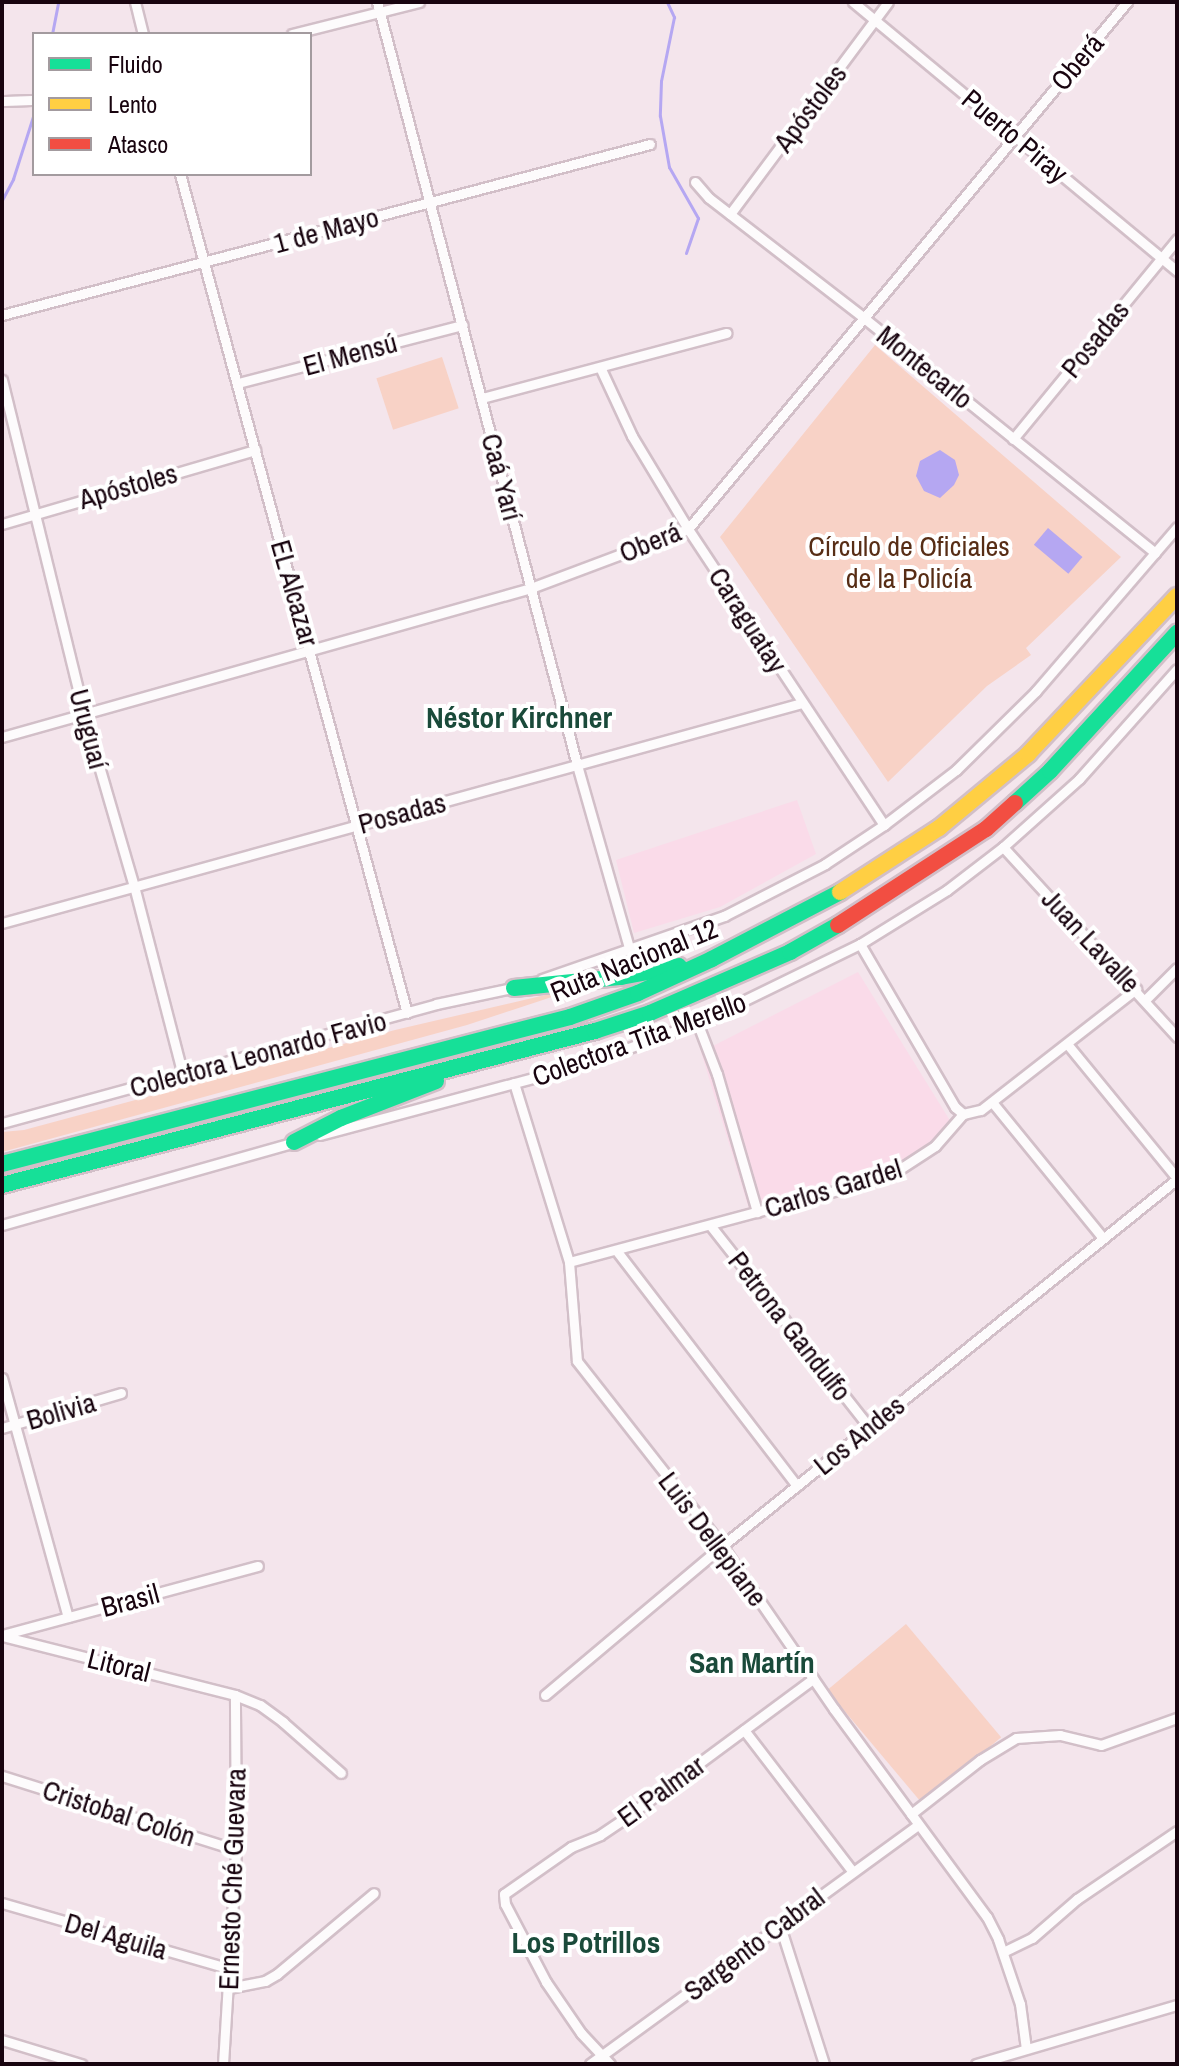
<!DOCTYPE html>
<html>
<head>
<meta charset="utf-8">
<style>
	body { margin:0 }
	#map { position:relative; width:1179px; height:2066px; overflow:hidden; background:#f4e5ec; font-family:"Archivo Narrow",sans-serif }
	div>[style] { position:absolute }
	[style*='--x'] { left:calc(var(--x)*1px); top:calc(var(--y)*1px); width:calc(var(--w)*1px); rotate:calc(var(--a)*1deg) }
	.built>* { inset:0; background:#fadbe9 }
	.green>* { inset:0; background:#f8d2c6; transform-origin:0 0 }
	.water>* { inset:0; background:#b5a7f2; transform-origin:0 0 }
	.stream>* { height:3px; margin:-1.5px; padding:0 1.5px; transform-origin:1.5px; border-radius:1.5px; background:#b5a7f2 }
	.roads { filter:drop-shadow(2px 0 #d2bfc8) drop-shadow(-2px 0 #d2bfc8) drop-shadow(0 2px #d2bfc8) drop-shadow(0 -2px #d2bfc8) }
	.street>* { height:9px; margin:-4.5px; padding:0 4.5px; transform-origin:4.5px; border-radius:4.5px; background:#fdfbfc }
	.fast>* { height:16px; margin:-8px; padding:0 8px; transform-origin:8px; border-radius:8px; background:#16e098 }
	.slow>* { height:16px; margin:-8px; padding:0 8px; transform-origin:8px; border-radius:8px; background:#ffcf43 }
	.jam>* { height:16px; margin:-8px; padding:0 8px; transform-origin:8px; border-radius:8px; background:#f24e42 }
	span { translate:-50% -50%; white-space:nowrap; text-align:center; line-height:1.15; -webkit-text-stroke:8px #fff; paint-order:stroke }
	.street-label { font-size:28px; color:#18040f }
	.park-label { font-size:28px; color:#572d15 }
	.neighbourhood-label { font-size:30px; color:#1a4a3a; font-weight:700 }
	.frame { position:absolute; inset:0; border:4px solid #18040f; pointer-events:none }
	.legend { position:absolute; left:32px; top:32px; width:280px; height:144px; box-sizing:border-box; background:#fff; border:2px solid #a39b9f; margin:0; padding:10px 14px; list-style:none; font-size:24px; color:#18040f }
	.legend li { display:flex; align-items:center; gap:16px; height:40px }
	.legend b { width:40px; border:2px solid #a39b9f }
</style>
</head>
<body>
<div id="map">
	<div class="built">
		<div style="clip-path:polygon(797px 800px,816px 854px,720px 907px,634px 933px,616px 860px)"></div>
		<div style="clip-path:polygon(858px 972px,954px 1127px,893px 1167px,749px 1209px,701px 1052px)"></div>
	</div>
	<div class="green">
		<div style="clip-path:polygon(875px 345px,1121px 557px,1026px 648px,1031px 655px,987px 686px,888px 782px,720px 537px)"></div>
		<div style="left:442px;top:357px;width:54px;height:69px;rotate:72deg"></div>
		<div style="clip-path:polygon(588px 985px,467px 1025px,2px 1152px,2px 1132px,24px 1130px,395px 1030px)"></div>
		<div style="left:906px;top:1624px;width:148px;height:103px;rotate:50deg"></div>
	</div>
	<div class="water">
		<div style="clip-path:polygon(940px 450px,955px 460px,959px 475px,954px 485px,940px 498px,924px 491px,916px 476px,920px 461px)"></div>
		<div style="left:1048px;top:528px;width:45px;height:22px;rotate:40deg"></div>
	</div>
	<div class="stream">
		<div style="--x:667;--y:2;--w:17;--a:65"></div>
		<div style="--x:674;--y:17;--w:65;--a:101.5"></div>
		<div style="--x:661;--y:81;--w:35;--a:92"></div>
		<div style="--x:660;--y:116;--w:52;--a:80"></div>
		<div style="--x:669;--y:167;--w:59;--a:60.4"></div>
		<div style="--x:698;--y:218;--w:37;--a:109"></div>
		<div style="--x:52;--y:34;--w:33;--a:-79"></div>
		<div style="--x:2;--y:200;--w:24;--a:-62"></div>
		<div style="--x:13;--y:179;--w:69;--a:-72.3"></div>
	</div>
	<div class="roads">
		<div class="street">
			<div style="--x:135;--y:2;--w:33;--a:76"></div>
			<div style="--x:377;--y:2;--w:789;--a:75.31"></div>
			<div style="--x:577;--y:765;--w:193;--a:74.1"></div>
			<div style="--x:853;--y:2;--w:421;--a:39.7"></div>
			<div style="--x:292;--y:34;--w:131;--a:-14.1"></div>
			<div style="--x:2;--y:101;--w:32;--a:-2"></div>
			<div style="--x:180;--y:174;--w:869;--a:74.86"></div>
			<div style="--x:695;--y:182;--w:21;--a:49"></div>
			<div style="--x:709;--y:198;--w:196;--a:37.7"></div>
			<div style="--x:864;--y:318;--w:374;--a:38.9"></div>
			<div style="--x:730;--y:214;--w:264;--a:-53.3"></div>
			<div style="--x:2;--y:315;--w:670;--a:-14.78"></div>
			<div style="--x:600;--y:367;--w:76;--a:65.1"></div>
			<div style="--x:632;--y:436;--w:109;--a:58.9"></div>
			<div style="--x:688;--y:529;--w:355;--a:56.5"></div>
			<div style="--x:2;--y:380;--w:341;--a:76.2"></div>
			<div style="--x:83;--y:711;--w:182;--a:73.8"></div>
			<div style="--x:134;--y:886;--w:195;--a:75.5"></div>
			<div style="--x:238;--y:383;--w:232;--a:-14.5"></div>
			<div style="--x:482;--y:398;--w:253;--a:-14.9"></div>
			<div style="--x:1013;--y:439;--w:259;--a:-50.6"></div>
			<div style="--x:2;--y:524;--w:264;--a:-16.3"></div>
			<div style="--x:2;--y:737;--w:550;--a:-15.73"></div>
			<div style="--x:531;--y:588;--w:168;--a:-20.6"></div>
			<div style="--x:688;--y:529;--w:686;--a:-50.21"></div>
			<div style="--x:1003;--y:847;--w:258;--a:47.5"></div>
			<div style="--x:2;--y:923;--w:830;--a:-15.38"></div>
			<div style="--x:860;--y:944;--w:189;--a:59.8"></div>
			<div style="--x:955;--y:1107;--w:11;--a:41"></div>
			<div style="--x:542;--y:979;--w:193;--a:-19.1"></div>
			<div style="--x:724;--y:916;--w:114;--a:-27.2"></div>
			<div style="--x:825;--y:864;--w:71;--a:-33.5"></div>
			<div style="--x:884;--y:825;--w:91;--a:-37.4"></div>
			<div style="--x:956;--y:770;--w:112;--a:-44.6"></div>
			<div style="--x:1036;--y:691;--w:216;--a:-49.3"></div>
			<div style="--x:1145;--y:1000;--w:45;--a:-45"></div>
			<div style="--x:697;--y:1022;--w:56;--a:69"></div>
			<div style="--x:717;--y:1074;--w:144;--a:73.8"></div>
			<div style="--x:1068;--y:1045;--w:172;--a:50.7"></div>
			<div style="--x:514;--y:1083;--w:187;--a:72.9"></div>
			<div style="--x:569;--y:1262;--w:99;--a:85.4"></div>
			<div style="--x:577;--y:1361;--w:235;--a:51.9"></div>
			<div style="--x:722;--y:1546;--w:198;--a:55.5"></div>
			<div style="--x:834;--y:1709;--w:258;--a:53.7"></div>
			<div style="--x:987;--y:1917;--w:25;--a:63"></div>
			<div style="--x:998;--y:1939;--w:69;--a:71.3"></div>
			<div style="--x:1020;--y:2004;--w:45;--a:82.4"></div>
			<div style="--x:992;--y:1102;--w:174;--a:50.8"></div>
			<div style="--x:2;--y:1123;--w:450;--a:-15.3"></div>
			<div style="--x:436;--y:1004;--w:83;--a:-11.9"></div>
			<div style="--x:320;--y:1135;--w:278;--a:-15"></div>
			<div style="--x:588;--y:1063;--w:124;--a:-20.3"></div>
			<div style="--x:704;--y:1020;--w:174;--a:-26"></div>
			<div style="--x:860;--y:944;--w:102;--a:-31.8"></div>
			<div style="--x:947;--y:890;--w:71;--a:-37.5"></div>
			<div style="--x:1003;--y:847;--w:102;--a:-41.8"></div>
			<div style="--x:1079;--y:779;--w:147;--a:-48.3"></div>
			<div style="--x:2;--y:1225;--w:308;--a:-15.8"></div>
			<div style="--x:710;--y:1225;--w:257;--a:51.8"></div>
			<div style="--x:616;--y:1250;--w:297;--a:52.5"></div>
			<div style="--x:569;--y:1262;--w:331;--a:-15"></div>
			<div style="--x:889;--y:1176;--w:55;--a:-33.1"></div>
			<div style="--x:935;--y:1146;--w:43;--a:-48.8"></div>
			<div style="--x:963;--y:1114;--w:18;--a:-13"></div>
			<div style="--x:981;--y:1110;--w:197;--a:-38"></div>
			<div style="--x:2;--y:1378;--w:248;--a:74.6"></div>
			<div style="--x:2;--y:1428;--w:124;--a:-16.4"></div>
			<div style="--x:2;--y:1635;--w:265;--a:-15.1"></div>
			<div style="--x:2;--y:1636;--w:240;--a:14.2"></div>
			<div style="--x:235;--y:1695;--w:27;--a:22"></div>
			<div style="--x:260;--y:1705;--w:29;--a:36"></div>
			<div style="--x:283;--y:1722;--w:77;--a:41.3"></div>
			<div style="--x:545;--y:1695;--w:231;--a:-40.1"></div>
			<div style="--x:722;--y:1546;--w:585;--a:-38.89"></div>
			<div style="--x:744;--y:1730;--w:178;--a:52.5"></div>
			<div style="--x:2;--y:1776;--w:245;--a:17.5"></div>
			<div style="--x:911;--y:1814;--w:88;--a:-38"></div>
			<div style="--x:980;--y:1760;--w:42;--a:-31.4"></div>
			<div style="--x:1016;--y:1738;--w:44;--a:-3.9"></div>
			<div style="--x:1060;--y:1735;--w:42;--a:13.7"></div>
			<div style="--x:1101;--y:1745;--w:81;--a:-19.6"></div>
			<div style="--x:2;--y:1903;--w:238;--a:16.1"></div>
			<div style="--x:780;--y:1926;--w:145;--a:72.3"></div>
			<div style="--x:1003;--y:1952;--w:32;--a:-26"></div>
			<div style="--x:1032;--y:1938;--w:60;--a:-40.9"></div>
			<div style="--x:1077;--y:1899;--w:121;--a:-34.2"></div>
			<div style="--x:229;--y:1988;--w:37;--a:-11"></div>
			<div style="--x:265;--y:1981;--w:14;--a:-30"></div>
			<div style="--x:277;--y:1974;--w:126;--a:-39.9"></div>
			<div style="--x:2;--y:2040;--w:83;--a:16.9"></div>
			<div style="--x:223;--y:2064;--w:214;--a:-86.5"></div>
			<div style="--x:236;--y:1850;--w:155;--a:-90.4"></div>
			<div style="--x:590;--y:2064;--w:406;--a:-36.1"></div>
			<div style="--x:610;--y:2064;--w:42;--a:-133.1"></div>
			<div style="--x:581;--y:2033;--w:62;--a:-124.5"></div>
			<div style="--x:546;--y:1982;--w:88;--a:-117.7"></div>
			<div style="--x:505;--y:1904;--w:10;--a:-96"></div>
			<div style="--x:504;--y:1894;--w:82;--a:-35"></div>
			<div style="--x:571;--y:1847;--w:31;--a:-22"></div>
			<div style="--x:600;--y:1835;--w:30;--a:-34"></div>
			<div style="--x:625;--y:1818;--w:234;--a:-36.5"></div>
			<div style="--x:976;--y:2064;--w:209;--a:-16.4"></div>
		</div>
		<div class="fast">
			<div style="--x:1015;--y:803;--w:47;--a:-42.4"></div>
			<div style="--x:1050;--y:771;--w:188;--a:-47.4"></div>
			<div style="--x:514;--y:988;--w:108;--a:-5.9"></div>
			<div style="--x:621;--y:977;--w:59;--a:-10.7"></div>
			<div style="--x:294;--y:1142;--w:53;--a:-27.1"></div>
			<div style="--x:341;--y:1118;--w:102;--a:-21.3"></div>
			<div style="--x:2;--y:1164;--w:587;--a:-14.51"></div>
			<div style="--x:570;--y:1017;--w:72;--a:-19.4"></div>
			<div style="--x:638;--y:993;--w:81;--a:-24.7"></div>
			<div style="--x:712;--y:959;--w:144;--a:-27.6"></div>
			<div style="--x:2;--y:1185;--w:613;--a:-14.56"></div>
			<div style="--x:595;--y:1031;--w:58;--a:-18.1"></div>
			<div style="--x:650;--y:1013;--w:153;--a:-23.5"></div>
			<div style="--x:790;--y:952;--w:55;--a:-29.4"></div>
		</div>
		<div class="slow">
			<div style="--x:840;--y:892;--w:118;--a:-32.9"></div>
			<div style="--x:939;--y:828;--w:116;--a:-39.7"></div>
			<div style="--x:1028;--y:754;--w:217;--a:-46.7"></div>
		</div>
		<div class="jam">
			<div style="--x:838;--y:925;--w:176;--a:-33"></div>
			<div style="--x:986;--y:829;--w:39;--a:-42"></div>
		</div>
	</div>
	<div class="street-label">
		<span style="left:1077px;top:62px;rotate:-50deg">Oberá</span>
		<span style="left:810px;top:108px;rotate:-53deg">Apóstoles</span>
		<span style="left:1015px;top:136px;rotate:40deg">Puerto Piray</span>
		<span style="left:326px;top:230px;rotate:-15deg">1 de Mayo</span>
		<span style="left:1095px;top:339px;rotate:-51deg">Posadas</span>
		<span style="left:350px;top:354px;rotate:-15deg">El Mensú</span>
		<span style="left:925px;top:367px;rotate:39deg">Montecarlo</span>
		<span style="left:502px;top:477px;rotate:75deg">Caá Yarí</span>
		<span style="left:128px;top:486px;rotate:-16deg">Apóstoles</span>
		<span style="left:650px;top:542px;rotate:-22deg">Oberá</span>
		<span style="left:295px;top:593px;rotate:74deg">EL Alcazar</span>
		<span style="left:748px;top:620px;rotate:57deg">Caraguatay</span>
		<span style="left:89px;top:729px;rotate:75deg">Uruguaí</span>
		<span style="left:402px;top:813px;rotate:-15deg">Posadas</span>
		<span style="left:1091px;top:941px;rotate:47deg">Juan Lavalle</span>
		<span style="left:634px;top:960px;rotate:-22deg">Ruta Nacional 12</span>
		<span style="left:639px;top:1039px;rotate:-20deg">Colectora Tita Merello</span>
		<span style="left:258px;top:1054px;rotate:-15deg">Colectora Leonardo Favio</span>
		<span style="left:833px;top:1188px;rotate:-17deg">Carlos Gardel</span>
		<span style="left:790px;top:1326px;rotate:52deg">Petrona Gandulfo</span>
		<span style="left:61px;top:1411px;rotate:-16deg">Bolivia</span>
		<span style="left:859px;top:1435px;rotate:-39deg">Los Andes</span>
		<span style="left:713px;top:1539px;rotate:53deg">Luis Dellepiane</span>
		<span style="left:130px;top:1600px;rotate:-15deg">Brasil</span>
		<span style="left:119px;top:1665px;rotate:14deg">Litoral</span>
		<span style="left:661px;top:1791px;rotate:-36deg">El Palmar</span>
		<span style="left:119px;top:1813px;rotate:18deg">Cristobal Colón</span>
		<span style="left:232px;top:1879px;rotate:-88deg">Ernesto Ché Guevara</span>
		<span style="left:116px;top:1936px;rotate:16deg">Del Aguila</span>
		<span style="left:754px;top:1944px;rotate:-37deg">Sargento Cabral</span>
	</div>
	<div class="park-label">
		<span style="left:909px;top:562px">Círculo de Oficiales<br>de la Policía</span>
	</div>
	<div class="neighbourhood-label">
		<span style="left:519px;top:717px">Néstor Kirchner</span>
		<span style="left:752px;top:1662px">San Martín</span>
		<span style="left:586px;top:1942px">Los Potrillos</span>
	</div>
	<div class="frame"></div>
	<ul class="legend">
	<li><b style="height:10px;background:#16e098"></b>Fluido</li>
	<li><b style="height:10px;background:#ffcf43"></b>Lento</li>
	<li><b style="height:10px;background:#f24e42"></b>Atasco</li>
	</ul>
</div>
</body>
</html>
